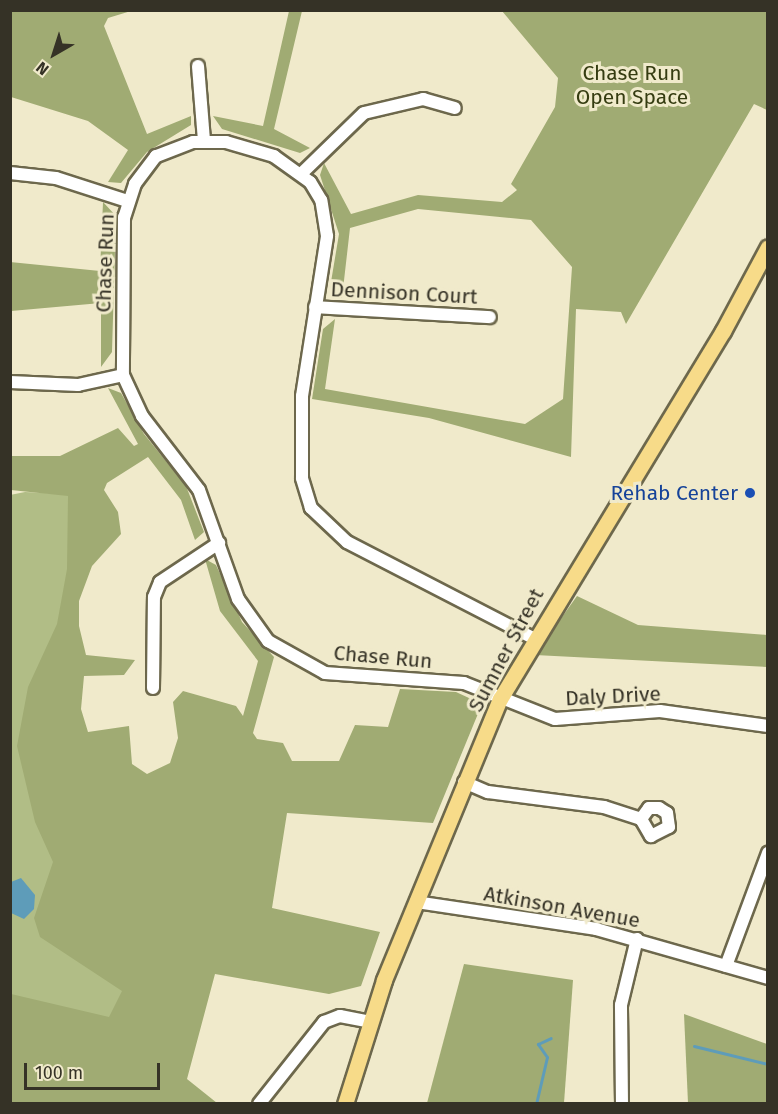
<!DOCTYPE html>
<html>
<head>
<meta charset="utf-8">
<style>
	body { margin:0 }
	#map { position:relative; width:778px; height:1114px; overflow:hidden; background:#f0eacb; font-family:"Fira Sans",sans-serif }
	div>[style] { position:absolute }
	[style*='--x'] { left:calc(var(--x)*1px); top:calc(var(--y)*1px); width:calc(var(--w)*1px); rotate:calc(var(--a)*1deg) }
	.green>* { inset:0; background:#b1bd86 }
	.forest>* { inset:0; background:#a0ab73 }
	.water>* { inset:0; background:#5e9cb9 }
	.stream>* { height:3px; margin:-1.5px; padding:0 1.5px; transform-origin:1.5px; border-radius:1.5px; background:#5e9cb9 }
	.roads { filter:drop-shadow(2px 0 #6d684c) drop-shadow(-2px 0 #6d684c) drop-shadow(0 2px #6d684c) drop-shadow(0 -2px #6d684c) }
	.minor>* { height:12px; margin:-6px; padding:0 6px; transform-origin:6px; border-radius:6px; background:#fff }
	.major>* { height:15px; margin:-7.5px; padding:0 7.5px; transform-origin:7.5px; border-radius:7.5px; background:#f7db89 }
	.dots>* { width:16px; height:16px; translate:-50% -50%; box-sizing:border-box; border:3px solid #f0eacb; border-radius:50% }
	span { translate:-50% -50%; white-space:nowrap; text-align:center; line-height:1.15; -webkit-text-stroke:6px #f0eacb; paint-order:stroke }
	.park-label { font-size:21px; color:#353c11 }
	.street-label { font-size:21px; color:#353226 }
	.transit-label { font-size:21px; color:#164399 }
	.right { translate:-100% -50%; text-align:right }
	.frame { position:absolute; inset:0; border:12px solid #353226; pointer-events:none }
	.north { position:absolute; left:24px; top:24px; width:60px; height:60px; -webkit-text-stroke:4px #f0eacb; paint-order:stroke; rotate:219deg; font-size:16px; font-weight:700; line-height:24px; text-align:center; color:#353226 }
	.north::after { content:''; display:block; margin:auto; width:21px; height:27px; background:#353226; clip-path:polygon(50% 0,100% 100%,50% 72%,0 100%) }
	.scale { position:absolute; left:24px; top:1063px; width:136px; height:27px; box-sizing:border-box; border:3px solid #353226; border-top:0; padding-left:8px; font-size:18px; line-height:21px; white-space:nowrap; color:#353226; -webkit-text-stroke:4px #f0eacb; paint-order:stroke }
</style>
</head>
<body>
<div id="map">
	<div class="green">
		<div style="clip-path:polygon(25px 492px,84px 495px,33px 787px,139px 992px,120px 1035px,11px 1010px,10px 495px)"></div>
	</div>
	<div class="forest">
		<div style="clip-path:polygon(11px 10px,131px 11px,108px 18px,104px 26px,147px 134px,191px 116px,191px 125px,147px 152px,121px 183px,108px 182px,128px 150px,88px 121px,11px 97px)"></div>
		<div style="clip-path:polygon(289px 11px,302px 11px,274px 129px,310px 148px,300px 153px,222px 129px,213px 116px,263px 126px)"></div>
		<div style="clip-path:polygon(502px 11px,767px 11px,767px 110px,754px 104px,626px 324px,621px 312px,576px 309px,571px 457px,429px 418px,312px 399px,323px 329px,335px 319px,325px 389px,525px 424px,563px 399px,572px 267px,531px 220px,418px 209px,350px 228px,342px 298px,330px 288px,339px 234px,320px 175px,324px 163px,351px 214px,418px 195px,502px 202px,517px 190px,511px 184px,555px 107px,558px 78px)"></div>
		<div style="clip-path:polygon(103px 202px,116px 216px,112px 352px,101px 367px,101px 303px,11px 311px,10px 262px,100px 271px)"></div>
		<div style="clip-path:polygon(108px 388px,121px 393px,144px 434px,186px 486px,204px 532px,195px 540px,181px 500px,148px 457px,107px 483px,104px 490px,118px 512px,121px 534px,92px 566px,79px 601px,79px 626px,86px 655px,135px 660px,124px 675px,84px 676px,81px 709px,88px 732px,129px 726px,132px 764px,147px 774px,170px 763px,178px 738px,173px 702px,183px 691px,236px 706px,243px 716px,258px 661px,220px 611px,205px 559px,216px 565px,242px 622px,274px 657px,253px 733px,257px 739px,283px 743px,292px 761px,339px 761px,355px 725px,388px 727px,400px 689px,456px 692px,482px 704px,433px 823px,287px 813px,272px 908px,380px 932px,361px 986px,329px 994px,215px 974px,187px 1079px,217px 1103px,11px 1103px,11px 994px,109px 1017px,122px 991px,40px 937px,34px 918px,53px 862px,35px 822px,17px 746px,28px 687px,57px 624px,67px 569px,68px 496px,11px 490px,11px 456px,60px 456px,118px 428px,134px 446px,138px 444px)"></div>
		<div style="clip-path:polygon(577px 596px,638px 625px,767px 635px,767px 667px,535px 655px)"></div>
		<div style="clip-path:polygon(464px 964px,573px 980px,564px 1103px,427px 1103px)"></div>
		<div style="clip-path:polygon(684px 1014px,767px 1044px,767px 1103px,688px 1103px)"></div>
	</div>
	<div class="water">
		<div style="clip-path:polygon(21px 878px,35px 895px,34px 909px,24px 919px,11px 913px,11px 882px)"></div>
	</div>
	<div class="stream">
		<div style="--x:694;--y:1046;--w:76;--a:13.7"></div>
		<div style="--x:536;--y:1104;--w:48;--a:-76.8"></div>
		<div style="--x:547;--y:1057;--w:16;--a:-125"></div>
		<div style="--x:538;--y:1044;--w:14;--a:-25"></div>
	</div>
	<div class="roads">
		<div class="minor">
			<div style="--x:198;--y:66;--w:74;--a:85.4"></div>
			<div style="--x:10;--y:173;--w:46;--a:6.2"></div>
			<div style="--x:56;--y:178;--w:75;--a:17.9"></div>
			<div style="--x:302;--y:173;--w:86;--a:-44.1"></div>
			<div style="--x:364;--y:113;--w:61;--a:-13.3"></div>
			<div style="--x:423;--y:99;--w:33;--a:16"></div>
			<div style="--x:315;--y:307;--w:175;--a:3.3"></div>
			<div style="--x:10;--y:382;--w:68;--a:2.5"></div>
			<div style="--x:78;--y:385;--w:46;--a:-12.5"></div>
			<div style="--x:533;--y:638;--w:209;--a:-152.7"></div>
			<div style="--x:347;--y:542;--w:50;--a:-136.6"></div>
			<div style="--x:311;--y:508;--w:31;--a:-107"></div>
			<div style="--x:302;--y:478;--w:82;--a:-90"></div>
			<div style="--x:302;--y:396;--w:162;--a:-81.1"></div>
			<div style="--x:327;--y:236;--w:36;--a:-99"></div>
			<div style="--x:321;--y:200;--w:21;--a:-121"></div>
			<div style="--x:310;--y:182;--w:44;--a:-144.2"></div>
			<div style="--x:274;--y:156;--w:50;--a:-163.7"></div>
			<div style="--x:226;--y:142;--w:33;--a:180"></div>
			<div style="--x:193;--y:142;--w:40;--a:159"></div>
			<div style="--x:156;--y:156;--w:35;--a:127"></div>
			<div style="--x:135;--y:184;--w:35;--a:108"></div>
			<div style="--x:124;--y:217;--w:158;--a:90.4"></div>
			<div style="--x:123;--y:375;--w:45;--a:65.1"></div>
			<div style="--x:142;--y:416;--w:93;--a:52.4"></div>
			<div style="--x:199;--y:490;--w:116;--a:70.3"></div>
			<div style="--x:238;--y:599;--w:52;--a:54.5"></div>
			<div style="--x:268;--y:641;--w:65;--a:29.3"></div>
			<div style="--x:325;--y:673;--w:139;--a:4.1"></div>
			<div style="--x:464;--y:683;--w:98;--a:21.6"></div>
			<div style="--x:555;--y:719;--w:105;--a:-4.4"></div>
			<div style="--x:660;--y:711;--w:109;--a:7.9"></div>
			<div style="--x:153;--y:688;--w:91;--a:-89.4"></div>
			<div style="--x:154;--y:597;--w:16;--a:-68"></div>
			<div style="--x:160;--y:582;--w:71;--a:-33.5"></div>
			<div style="--x:464;--y:782;--w:26;--a:23"></div>
			<div style="--x:488;--y:792;--w:117;--a:7.4"></div>
			<div style="--x:604;--y:807;--w:39;--a:18"></div>
			<div style="--x:641;--y:819;--w:20;--a:60"></div>
			<div style="--x:651;--y:836;--w:20;--a:-27"></div>
			<div style="--x:669;--y:827;--w:14;--a:-98"></div>
			<div style="--x:667;--y:813;--w:9;--a:-148"></div>
			<div style="--x:659;--y:808;--w:10;--a:180"></div>
			<div style="--x:649;--y:808;--w:14;--a:126"></div>
			<div style="--x:416;--y:902;--w:182;--a:8.5"></div>
			<div style="--x:596;--y:929;--w:179;--a:15.9"></div>
			<div style="--x:726;--y:966;--w:121;--a:-69.6"></div>
			<div style="--x:259;--y:1104;--w:105;--a:-51.6"></div>
			<div style="--x:324;--y:1022;--w:17;--a:-21"></div>
			<div style="--x:340;--y:1016;--w:31;--a:11"></div>
			<div style="--x:622;--y:1104;--w:99;--a:-90.6"></div>
			<div style="--x:621;--y:1005;--w:68;--a:-76.4"></div>
		</div>
		<div class="major">
			<div style="--x:345;--y:1104;--w:130;--a:-72.5"></div>
			<div style="--x:384;--y:980;--w:304;--a:-67.6"></div>
			<div style="--x:500;--y:699;--w:430;--a:-58.8"></div>
			<div style="--x:723;--y:331;--w:95;--a:-61.8"></div>
		</div>
	</div>
	<div class="dots">
		<div style="left:750px;top:493px;background:#1a4fb4"></div>
	</div>
	<div class="park-label">
		<span style="left:632px;top:85px">Chase Run<br>Open Space</span>
	</div>
	<div class="street-label">
		<span style="left:105px;top:263px;rotate:-88deg">Chase Run</span>
		<span style="left:404px;top:293px;rotate:3deg">Dennison Court</span>
		<span style="left:506px;top:650px;rotate:-62deg">Sumner Street</span>
		<span style="left:383px;top:657px;rotate:5deg">Chase Run</span>
		<span style="left:613px;top:696px;rotate:-3deg">Daly Drive</span>
		<span style="left:562px;top:907px;rotate:10deg">Atkinson Avenue</span>
	</div>
	<div class="transit-label">
		<span class="right" style="left:738px;top:493px">Rehab Center</span>
	</div>
	<div class="frame"></div>
	<div class="north">N</div>
	<div class="scale">100 m</div>
</div>
</body>
</html>
